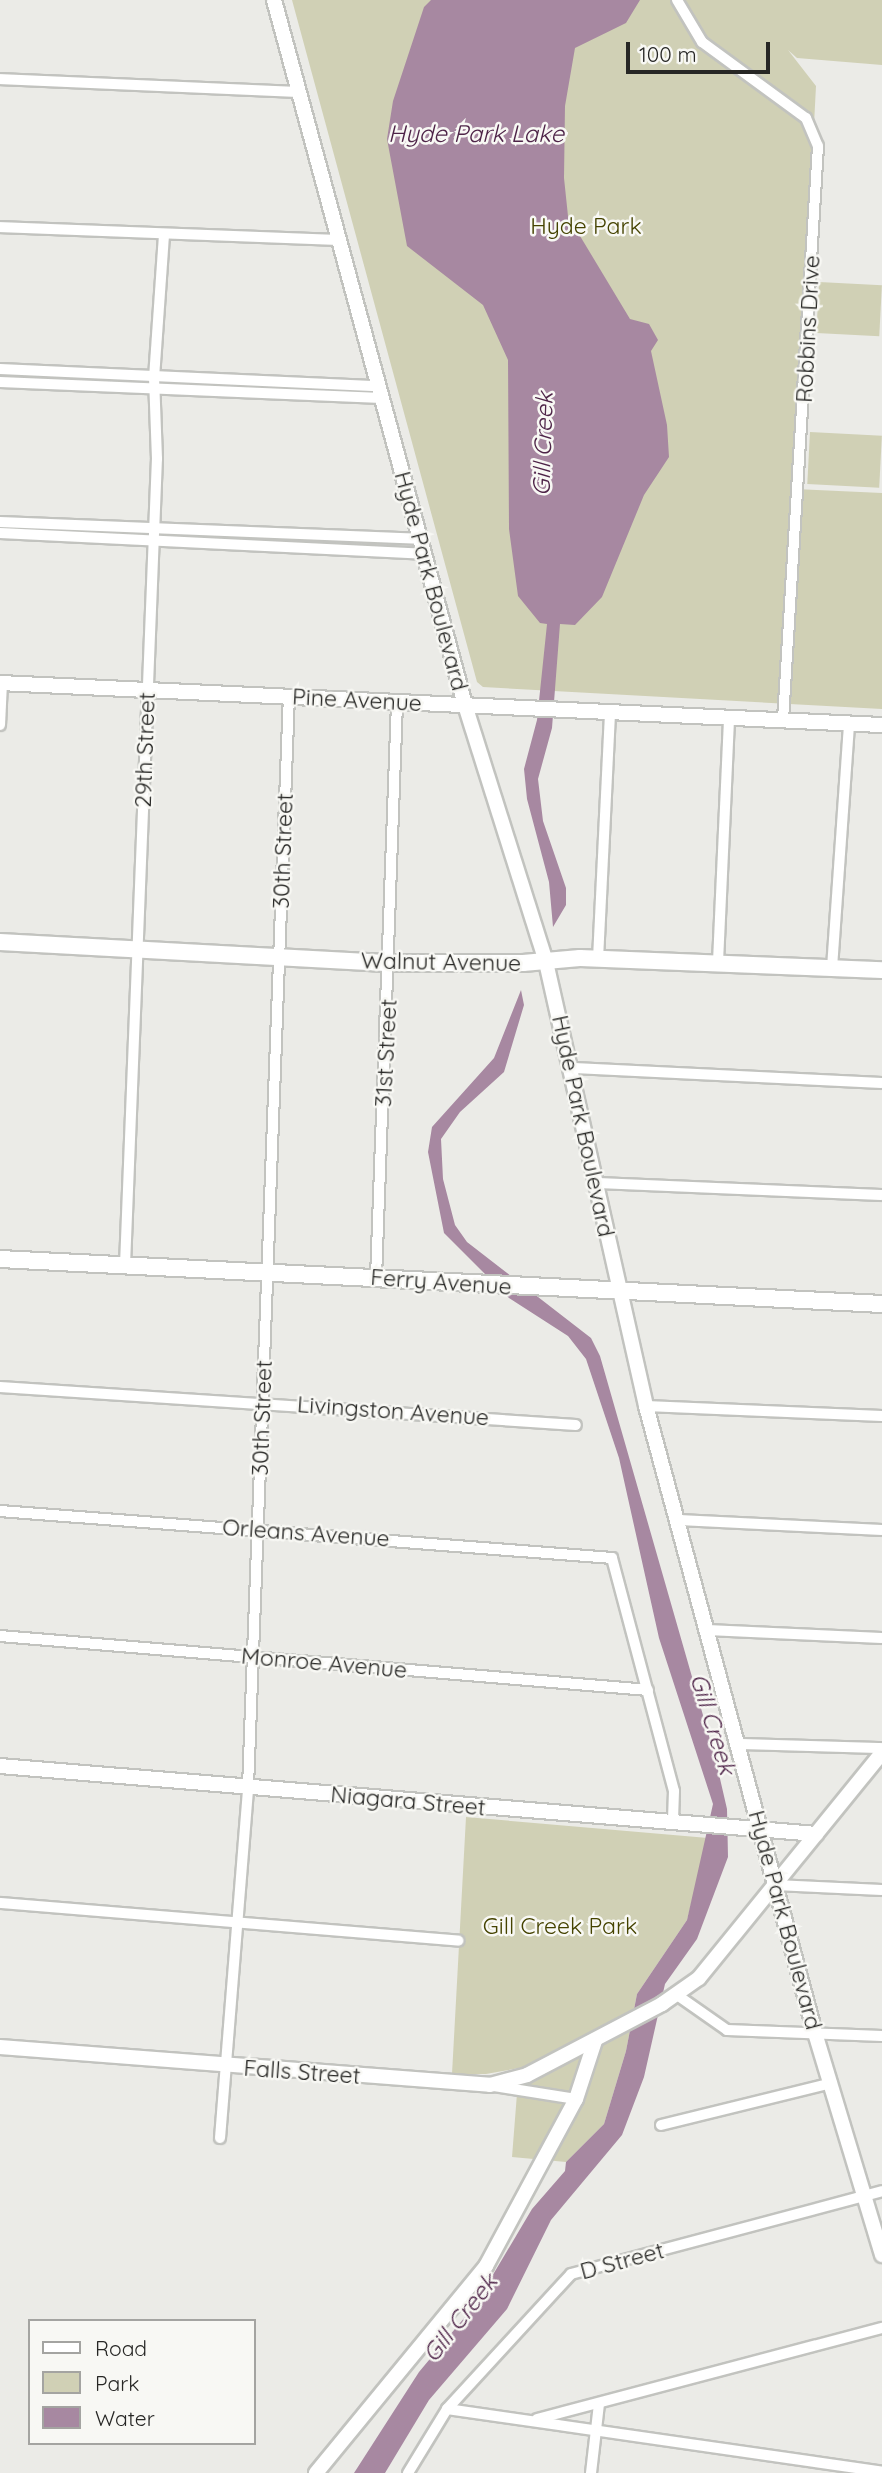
<!DOCTYPE html>
<html>
<head>
<meta charset="utf-8">
<style>
	body { margin:0 }
	#map { position:relative; width:882px; height:2473px; overflow:hidden; background:#ebebe7; font-family:Quicksand,sans-serif }
	div>[style] { position:absolute }
	[style*='--x'] { left:calc(var(--x)*1px); top:calc(var(--y)*1px); width:calc(var(--w)*1px); rotate:calc(var(--a)*1deg) }
	.green>* { inset:0; background:#d0d0b5; transform-origin:0 0 }
	.water>* { inset:0; background:#a788a1 }
	.roads { filter:drop-shadow(2px 0 #c2c3bf) drop-shadow(-2px 0 #c2c3bf) drop-shadow(0 2px #c2c3bf) drop-shadow(0 -2px #c2c3bf) }
	.street>* { height:10px; margin:-5px; padding:0 5px; transform-origin:5px; border-radius:5px; background:#fff }
	.secondary>* { height:14px; margin:-7px; padding:0 7px; transform-origin:7px; border-radius:7px; background:#fff }
	.primary>* { height:16px; margin:-8px; padding:0 8px; transform-origin:8px; border-radius:8px; background:#fff }
	span { translate:-50% -50%; white-space:nowrap; text-align:center; line-height:1.15; -webkit-text-stroke:5px #f8f8f4; paint-order:stroke }
	.park-label { font-size:23px; color:#454300 }
	.street-label { font-size:23px; color:#272725 }
	.water-label { font-size:24px; color:#4e2448; font-style:italic }
	.legend { position:absolute; left:28px; top:2319px; width:228px; height:126px; box-sizing:border-box; background:#f8f8f4; border:2px solid #a4a4a1; margin:0; padding:9px 12px; list-style:none; font-size:21px; color:#272725 }
	.legend li { display:flex; align-items:center; gap:14px; height:35px }
	.legend b { width:35px; border:2px solid #a4a4a1 }
	.scale { position:absolute; left:626px; top:42px; width:144px; height:32px; box-sizing:border-box; border:4px solid #272725; border-top:0; padding-left:9px; font-size:21px; line-height:24px; white-space:nowrap; color:#272725; -webkit-text-stroke:5px #f8f8f4; paint-order:stroke }
</style>
</head>
<body>
<div id="map">
	<div class="green">
		<div style="clip-path:polygon(292px 0,882px 0,882px 65px,797px 58px,788px 50px,816px 86px,795px 489px,882px 493px,882px 709px,483px 687px,477px 682px)"></div>
		<div style="left:819px;top:282px;width:63px;height:51px;rotate:3deg"></div>
		<div style="left:810px;top:432px;width:72px;height:52px;rotate:3deg"></div>
		<div style="clip-path:polygon(466px 1817px,708px 1838px,687px 1920px,637px 1994px,626px 2051px,604px 2124px,566px 2162px,512px 2157px,519px 2068px,486px 2074px,452px 2074px)"></div>
	</div>
	<div class="water">
		<div style="clip-path:polygon(431px 0,640px 0,626px 23px,575px 48px,565px 106px,564px 178px,568px 216px,630px 319px,649px 324px,658px 340px,651px 351px,667px 425px,669px 457px,644px 495px,602px 597px,575px 625px,560px 624px,552px 728px,538px 779px,543px 821px,566px 888px,566px 905px,553px 927px,549px 882px,527px 799px,524px 769px,537px 720px,547px 624px,540px 623px,518px 596px,509px 529px,508px 360px,483px 305px,407px 246px,387px 139px,393px 101px,424px 7px)"></div>
		<div style="clip-path:polygon(521px 990px,524px 1005px,504px 1072px,460px 1112px,441px 1139px,443px 1179px,455px 1225px,467px 1242px,591px 1338px,600px 1356px,715px 1757px,727px 1809px,728px 1857px,697px 1939px,665px 1984px,644px 2077px,622px 2135px,551px 2220px,507px 2309px,429px 2400px,385px 2473px,354px 2473px,419px 2372px,475px 2305px,532px 2209px,565px 2171px,566px 2162px,604px 2124px,626px 2051px,637px 1994px,687px 1920px,713px 1804px,659px 1638px,619px 1458px,586px 1359px,568px 1336px,509px 1298px,444px 1233px,428px 1152px,432px 1127px,494px 1058px)"></div>
	</div>
	<div class="roads">
		<div class="street">
			<div style="--x:677;--y:0;--w:49;--a:59.2"></div>
			<div style="--x:702;--y:42;--w:129;--a:36.2"></div>
			<div style="--x:806;--y:118;--w:30;--a:67"></div>
			<div style="--x:818;--y:146;--w:575;--a:93.49"></div>
			<div style="--x:0;--y:79;--w:299;--a:2.5"></div>
			<div style="--x:0;--y:227;--w:340;--a:2.2"></div>
			<div style="--x:0;--y:369;--w:378;--a:2.6"></div>
			<div style="--x:0;--y:382;--w:382;--a:2.4"></div>
			<div style="--x:0;--y:522;--w:419;--a:2.3"></div>
			<div style="--x:0;--y:533;--w:424;--a:2.8"></div>
			<div style="--x:0;--y:725;--w:42;--a:-87.3"></div>
			<div style="--x:598;--y:959;--w:248;--a:-87.2"></div>
			<div style="--x:718;--y:962;--w:245;--a:-87.4"></div>
			<div style="--x:832;--y:968;--w:245;--a:-86"></div>
			<div style="--x:574;--y:1068;--w:308;--a:2.8"></div>
			<div style="--x:597;--y:1183;--w:285;--a:2.4"></div>
			<div style="--x:125;--y:1265;--w:807;--a:-87.73"></div>
			<div style="--x:157;--y:459;--w:81;--a:-92.1"></div>
			<div style="--x:154;--y:378;--w:143;--a:-86"></div>
			<div style="--x:376;--y:1278;--w:576;--a:-87.91"></div>
			<div style="--x:0;--y:1387;--w:577;--a:3.77"></div>
			<div style="--x:646;--y:1406;--w:236;--a:2.4"></div>
			<div style="--x:0;--y:1511;--w:614;--a:4.39"></div>
			<div style="--x:612;--y:1558;--w:241;--a:75.1"></div>
			<div style="--x:674;--y:1791;--w:32;--a:92"></div>
			<div style="--x:679;--y:1520;--w:203;--a:2.8"></div>
			<div style="--x:707;--y:1630;--w:175;--a:2.6"></div>
			<div style="--x:0;--y:1636;--w:650;--a:4.76"></div>
			<div style="--x:738;--y:1744;--w:144;--a:1.6"></div>
			<div style="--x:775;--y:1885;--w:107;--a:2.7"></div>
			<div style="--x:0;--y:1903;--w:460;--a:4.7"></div>
			<div style="--x:677;--y:1995;--w:61;--a:35"></div>
			<div style="--x:727;--y:2030;--w:155;--a:2.2"></div>
			<div style="--x:494;--y:2086;--w:83;--a:9"></div>
			<div style="--x:661;--y:2125;--w:176;--a:-13.8"></div>
			<div style="--x:220;--y:2138;--w:352;--a:-85.4"></div>
			<div style="--x:248;--y:1787;--w:1091;--a:-87.85"></div>
			<div style="--x:447;--y:2409;--w:440;--a:8.2"></div>
			<div style="--x:537;--y:2419;--w:357;--a:-14.8"></div>
			<div style="--x:408;--y:2473;--w:75;--a:-58.6"></div>
			<div style="--x:447;--y:2409;--w:183;--a:-47.4"></div>
			<div style="--x:571;--y:2274;--w:322;--a:-14.9"></div>
			<div style="--x:591;--y:2473;--w:69;--a:-83.4"></div>
		</div>
		<div class="secondary">
			<div style="--x:274;--y:0;--w:730;--a:74.84"></div>
			<div style="--x:465;--y:705;--w:269;--a:72.5"></div>
			<div style="--x:546;--y:962;--w:455;--a:77.3"></div>
			<div style="--x:646;--y:1406;--w:649;--a:74.92"></div>
			<div style="--x:815;--y:2033;--w:232;--a:73.2"></div>
			<div style="--x:0;--y:683;--w:883;--a:2.73"></div>
			<div style="--x:0;--y:1766;--w:819;--a:4.76"></div>
			<div style="--x:0;--y:2047;--w:491;--a:4.4"></div>
			<div style="--x:490;--y:2085;--w:38;--a:-15"></div>
			<div style="--x:527;--y:2075;--w:153;--a:-27.7"></div>
			<div style="--x:662;--y:2004;--w:45;--a:-35.1"></div>
			<div style="--x:699;--y:1978;--w:290;--a:-50.9"></div>
			<div style="--x:316;--y:2473;--w:268;--a:-50.6"></div>
			<div style="--x:486;--y:2266;--w:190;--a:-61.7"></div>
			<div style="--x:576;--y:2099;--w:61;--a:-71.9"></div>
		</div>
		<div class="primary">
			<div style="--x:0;--y:942;--w:391;--a:3.1"></div>
			<div style="--x:390;--y:963;--w:133;--a:0"></div>
			<div style="--x:523;--y:963;--w:57;--a:-5"></div>
			<div style="--x:580;--y:958;--w:302;--a:2.3"></div>
			<div style="--x:0;--y:1259;--w:883;--a:2.92"></div>
		</div>
	</div>
	<div class="park-label">
		<span style="left:586px;top:226px">Hyde Park</span>
		<span style="left:560px;top:1926px">Gill Creek Park</span>
	</div>
	<div class="street-label">
		<span style="left:808px;top:329px;rotate:-87deg">Robbins Drive</span>
		<span style="left:431px;top:581px;rotate:75deg">Hyde Park Boulevard</span>
		<span style="left:357px;top:700px;rotate:3deg">Pine Avenue</span>
		<span style="left:145px;top:750px;rotate:-88deg">29th Street</span>
		<span style="left:283px;top:851px;rotate:-88deg">30th Street</span>
		<span style="left:441px;top:962px;rotate:1deg">Walnut Avenue</span>
		<span style="left:386px;top:1053px;rotate:-87deg">31st Street</span>
		<span style="left:583px;top:1126px;rotate:78deg">Hyde Park Boulevard</span>
		<span style="left:441px;top:1282px;rotate:4deg">Ferry Avenue</span>
		<span style="left:393px;top:1411px;rotate:4deg">Livingston Avenue</span>
		<span style="left:262px;top:1418px;rotate:-88deg">30th Street</span>
		<span style="left:306px;top:1533px;rotate:4deg">Orleans Avenue</span>
		<span style="left:324px;top:1663px;rotate:5deg">Monroe Avenue</span>
		<span style="left:408px;top:1801px;rotate:5deg">Niagara Street</span>
		<span style="left:785px;top:1920px;rotate:75deg">Hyde Park Boulevard</span>
		<span style="left:302px;top:2072px;rotate:4deg">Falls Street</span>
		<span style="left:622px;top:2261px;rotate:-15deg">D Street</span>
	</div>
	<div class="water-label">
		<span style="left:476px;top:134px">Hyde Park Lake</span>
		<span style="left:543px;top:444px;rotate:-88deg">Gill Creek</span>
		<span style="left:713px;top:1724px;rotate:73deg">Gill Creek</span>
		<span style="left:460px;top:2318px;rotate:-52deg">Gill Creek</span>
	</div>
	<ul class="legend">
	<li><b style="height:9px;background:#fff"></b>Road</li>
	<li><b style="height:19px;background:#d0d0b5"></b>Park</li>
	<li><b style="height:19px;background:#a788a1"></b>Water</li>
	</ul>
	<div class="scale">100 m</div>
</div>
</body>
</html>
